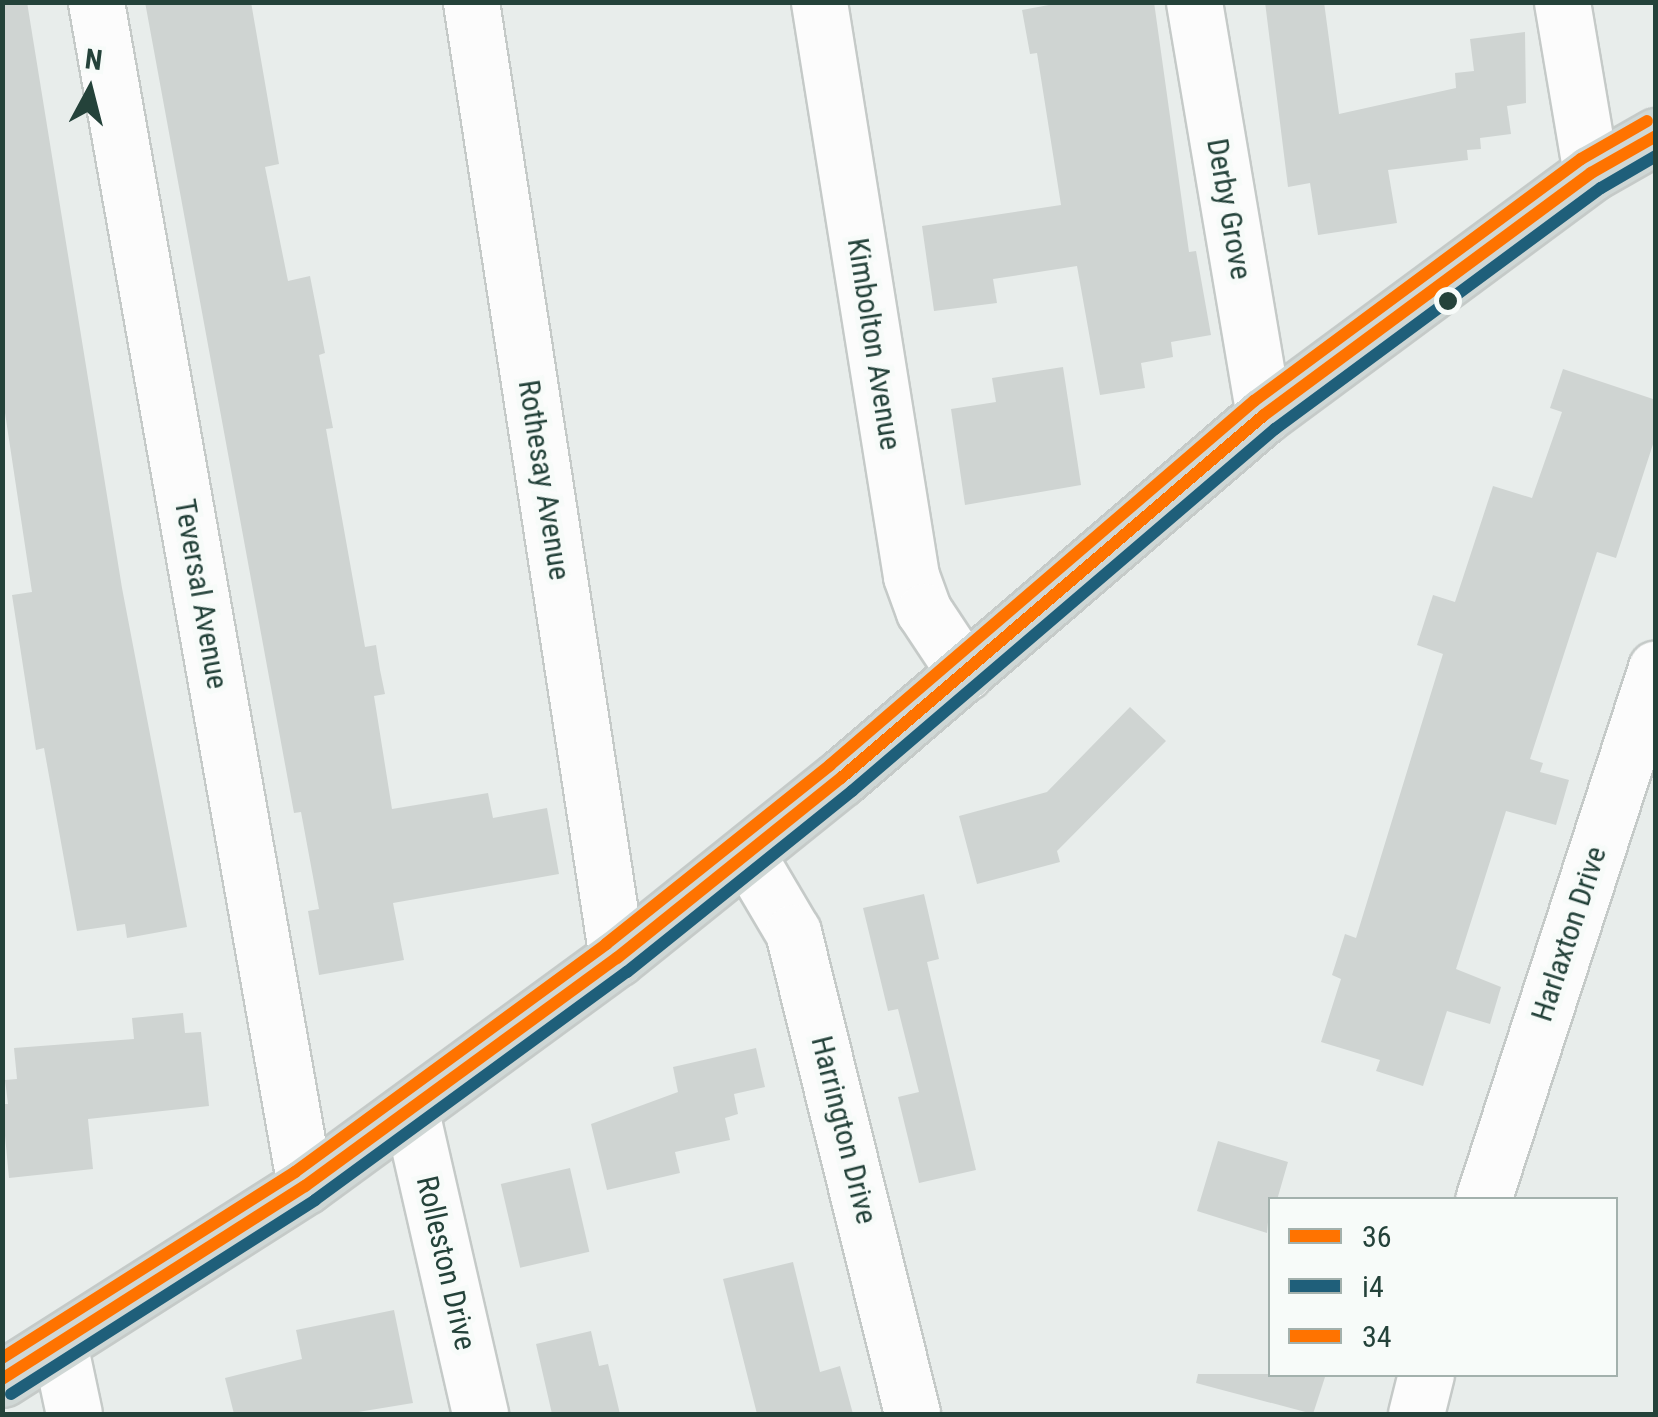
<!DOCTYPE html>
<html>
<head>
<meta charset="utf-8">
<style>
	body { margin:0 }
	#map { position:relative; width:1658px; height:1417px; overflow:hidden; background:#e8edeb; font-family:"Roboto Condensed",sans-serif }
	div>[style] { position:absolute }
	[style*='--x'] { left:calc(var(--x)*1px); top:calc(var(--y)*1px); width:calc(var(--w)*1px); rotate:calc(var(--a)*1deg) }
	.building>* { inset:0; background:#cfd4d2; transform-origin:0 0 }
	.roads { filter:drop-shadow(2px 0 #c5cac8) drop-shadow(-2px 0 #c5cac8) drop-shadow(0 2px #c5cac8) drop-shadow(0 -2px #c5cac8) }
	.minor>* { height:55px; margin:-27.5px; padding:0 27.5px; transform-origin:27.5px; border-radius:27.5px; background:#fcfcfc }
	.major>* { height:55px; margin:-27.5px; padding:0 27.5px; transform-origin:27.5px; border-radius:27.5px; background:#cfd7d5 }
	.bus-1>* { height:12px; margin:-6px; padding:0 6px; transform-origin:6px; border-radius:6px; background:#ff7300 }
	.bus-2>* { height:12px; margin:-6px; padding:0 6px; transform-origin:6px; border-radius:6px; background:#1f5f7a }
	.bus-3>* { height:12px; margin:-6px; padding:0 6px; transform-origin:6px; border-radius:6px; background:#ff7300 }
	.dots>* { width:28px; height:28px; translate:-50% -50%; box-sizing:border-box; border:5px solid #f7fbf9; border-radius:50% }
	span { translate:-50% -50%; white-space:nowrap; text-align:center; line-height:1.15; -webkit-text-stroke:10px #f7fbf9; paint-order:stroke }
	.street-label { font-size:30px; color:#24423a }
	.frame { position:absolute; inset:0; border:5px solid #24423a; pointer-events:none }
	.legend { position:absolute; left:1268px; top:1197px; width:350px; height:180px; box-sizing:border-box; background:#f7fbf9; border:2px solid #a3b1ad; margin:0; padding:12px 18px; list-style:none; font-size:30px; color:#24423a }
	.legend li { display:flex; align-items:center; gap:20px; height:50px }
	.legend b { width:50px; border:2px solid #a3b1ad }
	.north { position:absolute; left:40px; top:40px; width:100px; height:100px; -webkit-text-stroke:8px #f7fbf9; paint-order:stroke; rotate:7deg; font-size:28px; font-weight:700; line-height:40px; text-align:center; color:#24423a }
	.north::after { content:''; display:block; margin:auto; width:35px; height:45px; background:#24423a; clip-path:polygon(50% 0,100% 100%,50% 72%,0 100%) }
</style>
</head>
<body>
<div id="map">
	<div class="building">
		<div style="clip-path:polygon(2px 2px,27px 2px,122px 588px,187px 927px,127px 938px,125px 924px,77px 931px,44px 748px,36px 750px,12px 595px,32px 592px,2px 393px)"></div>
		<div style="clip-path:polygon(145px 2px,251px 2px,279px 164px,265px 167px,288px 281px,310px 276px,325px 353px,319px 355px,333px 428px,326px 429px,365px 647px,376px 645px,380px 670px,385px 694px,374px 696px,392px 809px,488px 793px,493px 818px,547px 808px,559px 874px,393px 903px,404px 960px,319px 975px,308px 911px,319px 909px,301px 812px,294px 813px)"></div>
		<div style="clip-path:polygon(1065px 2px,1154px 2px,1189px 252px,1196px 251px,1211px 335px,1171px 342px,1173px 357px,1141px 363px,1145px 388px,1100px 395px,1077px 266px,993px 279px,997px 303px,934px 311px,922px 226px,1061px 205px,1037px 53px,1030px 54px,1022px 10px)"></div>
		<div style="clip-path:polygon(1265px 2px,1324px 2px,1339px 114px,1456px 88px,1455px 73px,1474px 71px,1470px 39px,1525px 32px,1526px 103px,1507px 106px,1511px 134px,1480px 138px,1481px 149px,1467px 150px,1468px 160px,1388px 170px,1397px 223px,1318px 235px,1310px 183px,1288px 187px)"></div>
		<div style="clip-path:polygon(1063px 367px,1081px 485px,965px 505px,951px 409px,996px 402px,992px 378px)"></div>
		<div style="clip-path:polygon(1563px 369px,1656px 400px,1656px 435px,1616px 558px,1597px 552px,1530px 759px,1543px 763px,1540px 772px,1569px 780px,1556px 825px,1506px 811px,1456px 969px,1501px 987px,1490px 1024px,1447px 1011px,1423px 1086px,1376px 1071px,1380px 1060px,1321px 1042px,1341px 979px,1332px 975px,1345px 934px,1356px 938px,1443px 654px,1417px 645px,1433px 595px,1455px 602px,1493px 486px,1532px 498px,1562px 412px,1550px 408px)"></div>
		<div style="clip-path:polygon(1130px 707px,1166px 741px,1057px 851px,1060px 862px,977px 884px,959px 816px,1047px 792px)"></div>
		<div style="clip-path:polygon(924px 894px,939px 959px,927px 962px,976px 1170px,919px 1183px,898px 1097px,919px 1092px,898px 1009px,888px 1011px,863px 908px)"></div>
		<div style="clip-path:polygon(183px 1013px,185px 1033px,201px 1032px,209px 1106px,88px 1119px,93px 1169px,9px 1178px,2px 1104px,8px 1104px,5px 1080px,17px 1079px,14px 1048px,134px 1039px,132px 1018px)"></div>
		<div style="clip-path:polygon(756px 1048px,765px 1087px,734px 1094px,738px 1114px,725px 1118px,730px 1140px,675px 1152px,680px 1173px,607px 1190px,591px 1124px,678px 1092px,673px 1067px)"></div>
		<div style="clip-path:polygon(1218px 1141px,1288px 1162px,1277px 1200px,1270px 1200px,1267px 1233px,1197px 1211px)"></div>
		<div style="left:570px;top:1168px;width:86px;height:71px;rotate:77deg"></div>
		<div style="clip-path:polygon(793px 1262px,820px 1372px,840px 1366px,853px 1414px,757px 1414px,723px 1279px)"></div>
		<div style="clip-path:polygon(394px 1310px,413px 1403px,346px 1414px,234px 1414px,225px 1378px,302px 1359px,296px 1330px)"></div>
		<div style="clip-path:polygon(591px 1331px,599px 1366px,608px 1364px,620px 1414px,552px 1414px,536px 1344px)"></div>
		<div style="clip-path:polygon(1198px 1374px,1326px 1374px,1313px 1414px,1196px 1383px)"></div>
	</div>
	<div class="roads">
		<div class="minor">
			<div style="--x:96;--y:2;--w:1202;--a:79.99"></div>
			<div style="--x:471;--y:2;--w:967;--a:81.32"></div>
			<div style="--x:819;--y:2;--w:581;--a:80.89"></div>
			<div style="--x:911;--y:576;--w:37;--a:70"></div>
			<div style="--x:924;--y:611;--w:74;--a:56.5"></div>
			<div style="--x:1194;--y:2;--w:419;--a:80.4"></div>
			<div style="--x:1562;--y:2;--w:173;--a:80.4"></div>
			<div style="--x:748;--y:856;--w:88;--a:59.4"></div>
			<div style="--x:793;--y:932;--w:496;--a:76.1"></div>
			<div style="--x:411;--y:1112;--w:310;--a:77.1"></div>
			<div style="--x:1483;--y:1200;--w:559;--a:-71.99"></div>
			<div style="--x:60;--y:1348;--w:67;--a:78"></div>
			<div style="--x:1416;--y:1414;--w:41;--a:-76"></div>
		</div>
		<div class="major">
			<div style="--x:2;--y:1379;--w:359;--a:-32.5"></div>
			<div style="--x:305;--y:1186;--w:386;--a:-36.2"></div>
			<div style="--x:617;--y:958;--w:287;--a:-38.8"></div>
			<div style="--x:841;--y:778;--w:557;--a:-40.63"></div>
			<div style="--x:1264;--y:415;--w:407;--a:-36.5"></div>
			<div style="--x:1591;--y:173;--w:75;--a:-29.6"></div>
		</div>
	</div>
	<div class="bus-1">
		<div style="--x:2;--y:1379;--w:359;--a:-32.5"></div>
		<div style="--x:305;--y:1186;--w:386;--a:-36.2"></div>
		<div style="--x:617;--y:958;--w:287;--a:-38.8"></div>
		<div style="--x:841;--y:778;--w:557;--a:-40.63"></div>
		<div style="--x:1264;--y:415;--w:407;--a:-36.5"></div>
		<div style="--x:1591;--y:173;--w:75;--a:-29.6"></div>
	</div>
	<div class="bus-2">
		<div style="--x:11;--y:1394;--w:361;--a:-32.5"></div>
		<div style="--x:315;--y:1200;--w:386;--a:-36.2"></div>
		<div style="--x:627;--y:972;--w:289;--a:-38.8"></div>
		<div style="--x:852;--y:791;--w:557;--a:-40.56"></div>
		<div style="--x:1275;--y:429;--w:405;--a:-36.5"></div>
		<div style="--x:1601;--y:188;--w:64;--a:-30.2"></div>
	</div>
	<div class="bus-3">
		<div style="--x:2;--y:1358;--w:347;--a:-32.4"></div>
		<div style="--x:295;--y:1172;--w:386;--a:-36.2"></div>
		<div style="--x:606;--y:944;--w:287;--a:-38.6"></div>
		<div style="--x:830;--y:765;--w:559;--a:-40.65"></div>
		<div style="--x:1254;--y:401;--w:407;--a:-36.5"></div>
		<div style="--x:1581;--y:159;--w:76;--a:-29.9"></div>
	</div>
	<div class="dots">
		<div style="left:1448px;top:301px;background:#24423a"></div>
	</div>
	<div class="street-label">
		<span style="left:1229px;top:209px;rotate:80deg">Derby Grove</span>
		<span style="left:874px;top:344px;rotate:81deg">Kimbolton Avenue</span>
		<span style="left:544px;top:480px;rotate:81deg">Rothesay Avenue</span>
		<span style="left:201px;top:594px;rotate:80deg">Teversal Avenue</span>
		<span style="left:1569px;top:934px;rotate:-72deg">Harlaxton Drive</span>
		<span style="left:844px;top:1130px;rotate:76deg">Harrington Drive</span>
		<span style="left:446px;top:1263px;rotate:77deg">Rolleston Drive</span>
	</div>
	<div class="frame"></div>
	<ul class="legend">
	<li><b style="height:12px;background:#ff7300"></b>36</li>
	<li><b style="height:12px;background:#1f5f7a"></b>i4</li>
	<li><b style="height:12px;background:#ff7300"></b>34</li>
	</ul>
	<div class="north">N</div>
</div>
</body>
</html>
